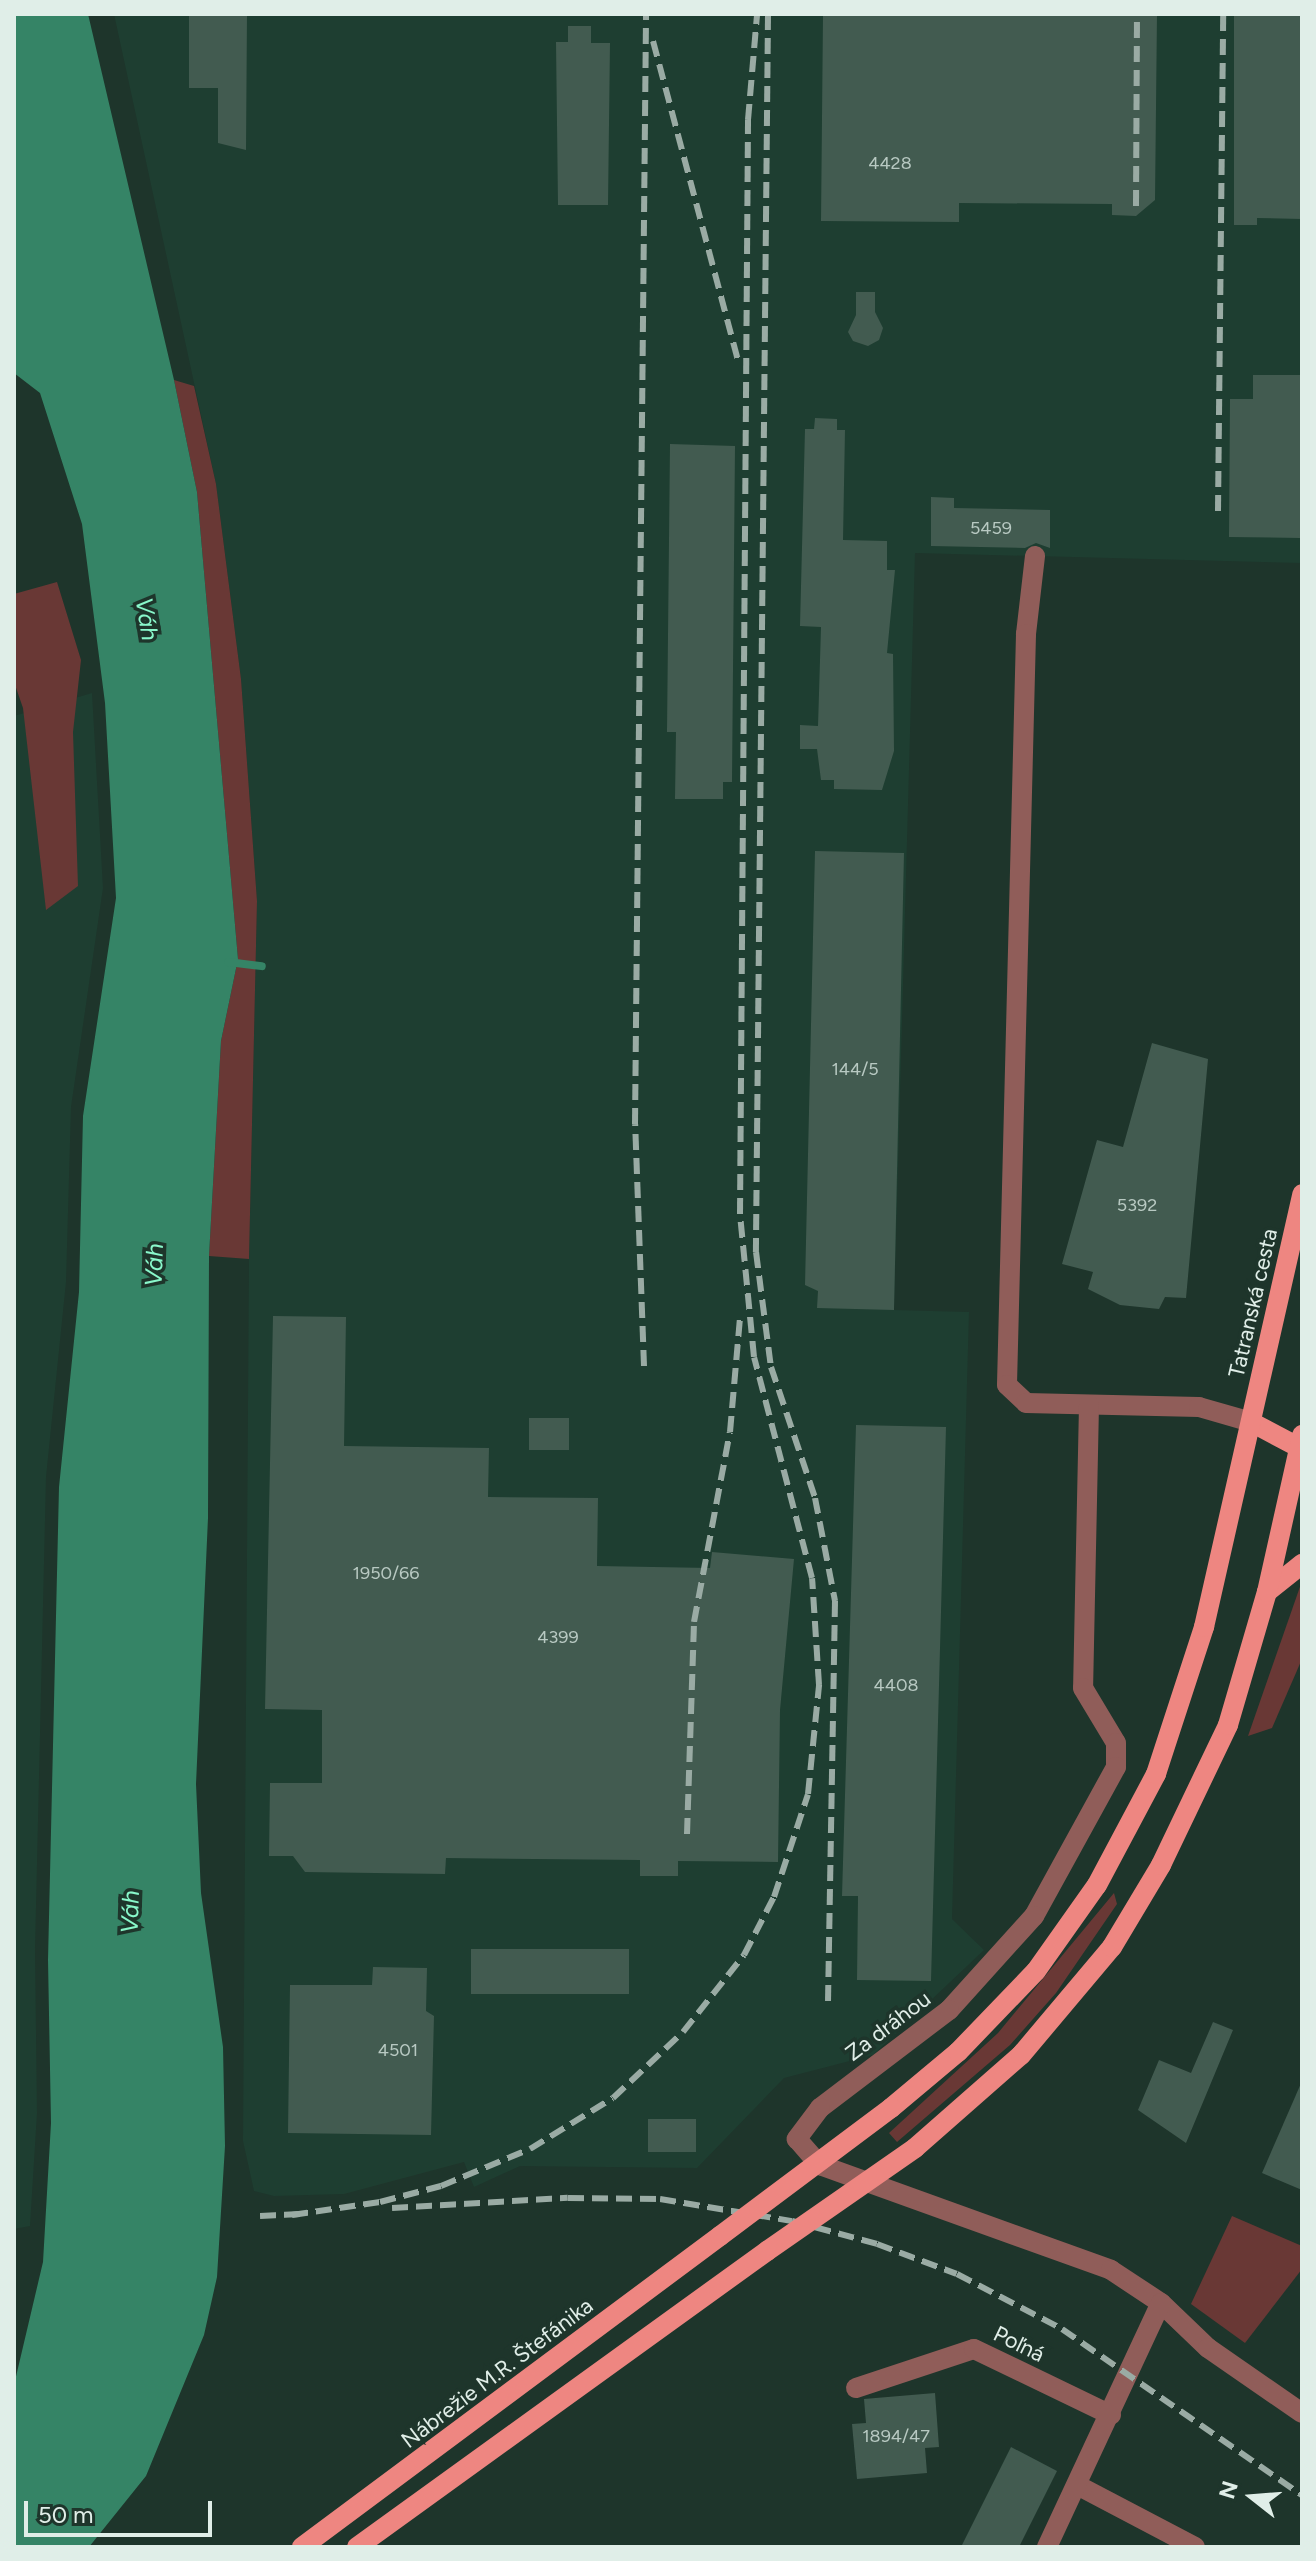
<!DOCTYPE html>
<html>
<head>
<meta charset="utf-8">
<style>
	body { margin:0 }
	#map { position:relative; width:1316px; height:2561px; overflow:hidden; background:#1e352b; font-family:Figtree,sans-serif }
	div>[style] { position:absolute }
	[style*='--x'] { left:calc(var(--x)*1px); top:calc(var(--y)*1px); width:calc(var(--w)*1px); rotate:calc(var(--a)*1deg) }
	.built>* { inset:0; background:#1e3e31 }
	.green>* { inset:0; background:#693835 }
	.water>* { inset:0; background:#358466 }
	.stream>* { height:8px; margin:-4px; padding:0 4px; transform-origin:4px; border-radius:4px; background:#358466 }
	.building>* { inset:0; background:#425b50; transform-origin:0 0 }
	.minor>* { height:20px; margin:-10px; padding:0 10px; transform-origin:10px; border-radius:10px; background:#905d59 }
	.primary>* { height:20px; margin:-10px; padding:0 10px; transform-origin:10px; border-radius:10px; background:#ee8681 }
	.rail>* { height:6px; margin-top:-3px; transform-origin:0; background:repeating-linear-gradient(90deg,#9aaba4 0 16px,transparent 0 24px) }
	.primary-bridge>* { height:20px; margin:-10px; padding:0 10px; transform-origin:10px; border-radius:10px; background:#ee8681 }
	span { translate:-50% -50%; white-space:nowrap; text-align:center; line-height:1.15; -webkit-text-stroke:7px #1e352b; paint-order:stroke }
	.number-label { font-size:18px; color:#b8c9c2 }
	.number-label span { -webkit-text-stroke-width:0 }
	.street-label { font-size:22px; color:#e0eee8 }
	.water-label { font-size:24px; color:#89f8cb; font-style:italic }
	.frame { position:absolute; inset:0; border:16px solid #e0eee8; pointer-events:none }
	.north { position:absolute; left:1212px; top:2457px; width:80px; height:80px; -webkit-text-stroke:6px #1e352b; paint-order:stroke; rotate:287deg; font-size:22px; font-weight:700; line-height:32px; text-align:center; color:#e0eee8 }
	.north::after { content:''; display:block; margin:auto; width:28px; height:36px; background:#e0eee8; clip-path:polygon(50% 0,100% 100%,50% 72%,0 100%) }
	.scale { position:absolute; left:24px; top:2501px; width:188px; height:36px; box-sizing:border-box; border:4px solid #e0eee8; border-top:0; padding-left:10px; font-size:24px; line-height:28px; white-space:nowrap; color:#e0eee8; -webkit-text-stroke:6px #1e352b; paint-order:stroke }
</style>
</head>
<body>
<div id="map">
	<div class="built">
		<div style="clip-path:polygon(114px 14px,1302px 14px,1302px 563px,915px 553px,894px 1310px,969px 1312px,952px 1919px,984px 1950px,873px 2055px,784px 2078px,697px 2168px,520px 2166px,474px 2187px,464px 2162px,344px 2194px,274px 2196px,254px 2191px,243px 2141px,249px 1259px,257px 901px,241px 679px,216px 484px)"></div>
		<div style="clip-path:polygon(92px 693px,103px 888px,71px 1107px,66px 1282px,46px 1477px,35px 1950px,37px 2113px,30px 2226px,14px 2229px,14px 716px)"></div>
	</div>
	<div class="green">
		<div style="clip-path:polygon(174px 380px,194px 386px,216px 484px,241px 679px,257px 901px,249px 1259px,209px 1256px,221px 1041px,238px 959px,197px 492px)"></div>
		<div style="clip-path:polygon(57px 582px,81px 660px,73px 732px,78px 886px,46px 910px,23px 708px,14px 682px,14px 594px)"></div>
		<div style="clip-path:polygon(1302px 1581px,1302px 1659px,1272px 1728px,1248px 1736px)"></div>
		<div style="clip-path:polygon(1114px 1893px,1117px 1904px,1056px 1993px,1010px 2045px,897px 2142px,889px 2133px,998px 2033px)"></div>
		<div style="clip-path:polygon(1232px 2216px,1302px 2246px,1302px 2269px,1245px 2343px,1191px 2304px)"></div>
	</div>
	<div class="water">
		<div style="clip-path:polygon(14px 14px,88px 14px,174px 380px,197px 492px,238px 959px,221px 1041px,209px 1256px,208px 1518px,196px 1784px,201px 1893px,223px 2047px,225px 2146px,217px 2277px,204px 2335px,146px 2476px,89px 2547px,14px 2547px,14px 2385px,43px 2262px,51px 2123px,48px 1960px,59px 1487px,79px 1292px,83px 1116px,116px 898px,105px 703px,82px 524px,40px 393px,14px 373px)"></div>
	</div>
	<div class="stream">
		<div style="--x:228;--y:962;--w:34;--a:7"></div>
	</div>
	<div class="building">
		<div style="clip-path:polygon(189px 14px,247px 14px,246px 150px,218px 143px,218px 88px,189px 88px)"></div>
		<div style="clip-path:polygon(823px 14px,1157px 14px,1155px 200px,1136px 216px,1112px 215px,1112px 204px,959px 203px,959px 222px,821px 221px)"></div>
		<div style="clip-path:polygon(1234px 14px,1302px 14px,1302px 219px,1257px 218px,1257px 225px,1234px 225px)"></div>
		<div style="clip-path:polygon(568px 26px,591px 26px,591px 43px,610px 43px,608px 205px,558px 205px,556px 42px,568px 42px)"></div>
		<div style="clip-path:polygon(856px 292px,875px 292px,875px 312px,883px 328px,879px 340px,868px 346px,853px 341px,848px 332px,856px 315px)"></div>
		<div style="clip-path:polygon(1253px 375px,1302px 375px,1300px 538px,1229px 537px,1230px 399px,1253px 399px)"></div>
		<div style="clip-path:polygon(815px 418px,837px 419px,837px 430px,845px 430px,843px 540px,887px 541px,887px 570px,895px 570px,887px 653px,893px 654px,894px 751px,882px 790px,834px 789px,834px 780px,821px 780px,817px 749px,800px 749px,800px 725px,818px 726px,821px 627px,800px 626px,805px 429px,814px 429px)"></div>
		<div style="clip-path:polygon(670px 444px,735px 446px,732px 782px,723px 782px,723px 799px,675px 799px,676px 732px,667px 732px)"></div>
		<div style="clip-path:polygon(931px 497px,954px 498px,954px 508px,1050px 510px,1050px 548px,1036px 543px,1025px 548px,931px 546px)"></div>
		<div style="clip-path:polygon(815px 851px,904px 853px,894px 1310px,817px 1308px,818px 1291px,805px 1285px)"></div>
		<div style="clip-path:polygon(1152px 1043px,1208px 1059px,1186px 1298px,1165px 1297px,1159px 1309px,1120px 1305px,1088px 1289px,1093px 1272px,1062px 1264px,1097px 1140px,1123px 1147px)"></div>
		<div style="clip-path:polygon(273px 1316px,346px 1317px,344px 1446px,489px 1448px,488px 1497px,598px 1498px,597px 1566px,710px 1568px,712px 1552px,794px 1559px,780px 1710px,778px 1862px,678px 1861px,678px 1876px,640px 1876px,640px 1860px,446px 1858px,445px 1874px,305px 1872px,293px 1856px,269px 1856px,270px 1783px,322px 1783px,322px 1710px,265px 1709px)"></div>
		<div style="left:529px;top:1418px;width:40px;height:32px"></div>
		<div style="clip-path:polygon(856px 1425px,946px 1427px,931px 1981px,857px 1980px,858px 1896px,842px 1896px)"></div>
		<div style="left:471px;top:1949px;width:158px;height:45px"></div>
		<div style="clip-path:polygon(373px 1967px,427px 1968px,426px 2011px,434px 2016px,431px 2135px,288px 2133px,290px 1985px,372px 1985px)"></div>
		<div style="clip-path:polygon(1213px 2022px,1233px 2030px,1186px 2143px,1138px 2110px,1159px 2060px,1191px 2073px)"></div>
		<div style="clip-path:polygon(1302px 2081px,1302px 2190px,1262px 2173px)"></div>
		<div style="left:648px;top:2119px;width:48px;height:33px"></div>
		<div style="clip-path:polygon(935px 2393px,939px 2447px,925px 2448px,927px 2473px,857px 2479px,852px 2424px,866px 2423px,864px 2399px)"></div>
		<div style="clip-path:polygon(1011px 2447px,1057px 2471px,1019px 2547px,961px 2547px)"></div>
	</div>
	<div class="minor">
		<div style="--x:1035;--y:556;--w:79;--a:96.6"></div>
		<div style="--x:1026;--y:634;--w:751;--a:91.45"></div>
		<div style="--x:1007;--y:1385;--w:26;--a:43"></div>
		<div style="--x:1026;--y:1403;--w:173;--a:1.3"></div>
		<div style="--x:1199;--y:1407;--w:54;--a:16.1"></div>
		<div style="--x:1089;--y:1405;--w:283;--a:91.2"></div>
		<div style="--x:1083;--y:1688;--w:64;--a:59"></div>
		<div style="--x:1116;--y:1743;--w:24;--a:90"></div>
		<div style="--x:1116;--y:1767;--w:170;--a:118.8"></div>
		<div style="--x:1034;--y:1916;--w:127;--a:132.1"></div>
		<div style="--x:949;--y:2010;--w:162;--a:142.8"></div>
		<div style="--x:820;--y:2108;--w:39;--a:127"></div>
		<div style="--x:797;--y:2139;--w:35;--a:49"></div>
		<div style="--x:820;--y:2165;--w:309;--a:19.8"></div>
		<div style="--x:1111;--y:2270;--w:60;--a:33.4"></div>
		<div style="--x:1161;--y:2303;--w:65;--a:43.8"></div>
		<div style="--x:1208;--y:2348;--w:114;--a:34.7"></div>
		<div style="--x:856;--y:2388;--w:124;--a:-18.3"></div>
		<div style="--x:974;--y:2349;--w:152;--a:25.7"></div>
		<div style="--x:1077;--y:2485;--w:133;--a:27.7"></div>
		<div style="--x:1047;--y:2547;--w:269;--a:-65"></div>
	</div>
	<div class="primary">
		<div style="--x:1251;--y:1422;--w:58;--a:27.9"></div>
		<div style="--x:1267;--y:1592;--w:45;--a:-38.7"></div>
		<div style="--x:891;--y:2108;--w:87;--a:-39.9"></div>
		<div style="--x:958;--y:2052;--w:112;--a:-46.1"></div>
		<div style="--x:1036;--y:1971;--w:105;--a:-54.7"></div>
		<div style="--x:1097;--y:1885;--w:126;--a:-62"></div>
		<div style="--x:1156;--y:1774;--w:155;--a:-71.9"></div>
		<div style="--x:1204;--y:1627;--w:444;--a:-77.2"></div>
		<div style="--x:915;--y:2148;--w:141;--a:-41.3"></div>
		<div style="--x:1021;--y:2055;--w:141;--a:-49.9"></div>
		<div style="--x:1112;--y:1947;--w:96;--a:-59.1"></div>
		<div style="--x:1161;--y:1865;--w:155;--a:-64.4"></div>
		<div style="--x:1228;--y:1725;--w:139;--a:-73.7"></div>
		<div style="--x:1267;--y:1592;--w:161;--a:-77.4"></div>
		<div style="--x:302;--y:2547;--w:521;--a:-36.65"></div>
		<div style="--x:357;--y:2547;--w:506;--a:-35.83"></div>
	</div>
	<div class="rail">
		<div style="--x:768;--y:14;--w:1238;--a:90.56"></div>
		<div style="--x:756;--y:1252;--w:116;--a:82.6"></div>
		<div style="--x:771;--y:1367;--w:138;--a:71.4"></div>
		<div style="--x:815;--y:1498;--w:105;--a:79"></div>
		<div style="--x:835;--y:1601;--w:401;--a:91"></div>
		<div style="--x:653;--y:41;--w:335;--a:75.1"></div>
		<div style="--x:1136;--y:206;--w:192;--a:-89.7"></div>
		<div style="--x:1218;--y:511;--w:497;--a:-89.4"></div>
		<div style="--x:644;--y:1366;--w:242;--a:-92.1"></div>
		<div style="--x:635;--y:1124;--w:1110;--a:-89.43"></div>
		<div style="--x:687;--y:1834;--w:212;--a:-88.1"></div>
		<div style="--x:694;--y:1622;--w:193;--a:-79.3"></div>
		<div style="--x:730;--y:1432;--w:114;--a:-85"></div>
		<div style="--x:392;--y:2208;--w:176;--a:-3.3"></div>
		<div style="--x:568;--y:2198;--w:92;--a:0.6"></div>
		<div style="--x:660;--y:2199;--w:134;--a:9.5"></div>
		<div style="--x:792;--y:2221;--w:88;--a:15.1"></div>
		<div style="--x:877;--y:2244;--w:85;--a:20.6"></div>
		<div style="--x:957;--y:2274;--w:119;--a:27.6"></div>
		<div style="--x:1062;--y:2329;--w:292;--a:34.7"></div>
		<div style="--x:292;--y:2215;--w:89;--a:-8.4"></div>
		<div style="--x:380;--y:2202;--w:63;--a:-14.7"></div>
		<div style="--x:441;--y:2186;--w:96;--a:-22.6"></div>
		<div style="--x:530;--y:2149;--w:97;--a:-31.6"></div>
		<div style="--x:613;--y:2098;--w:96;--a:-43.3"></div>
		<div style="--x:683;--y:2032;--w:98;--a:-51.6"></div>
		<div style="--x:744;--y:1955;--w:65;--a:-62.7"></div>
		<div style="--x:774;--y:1897;--w:108;--a:-71.7"></div>
		<div style="--x:808;--y:1794;--w:110;--a:-84.2"></div>
		<div style="--x:819;--y:1685;--w:107;--a:-93.7"></div>
		<div style="--x:812;--y:1578;--w:228;--a:-104.7"></div>
		<div style="--x:754;--y:1357;--w:144;--a:-95.6"></div>
		<div style="--x:740;--y:1214;--w:1094;--a:-89.58"></div>
		<div style="--x:748;--y:120;--w:106;--a:-85.1"></div>
		<div style="--x:260;--y:2216;--w:40;--a:-2.9"></div>
	</div>
	<div class="primary-bridge">
		<div style="--x:720;--y:2236;--w:214;--a:-36.8"></div>
		<div style="--x:767;--y:2251;--w:180;--a:-34.8"></div>
	</div>
	<div class="number-label">
		<span style="left:890px;top:163px">4428</span>
		<span style="left:991px;top:528px">5459</span>
		<span style="left:855px;top:1069px">144/5</span>
		<span style="left:1137px;top:1205px">5392</span>
		<span style="left:386px;top:1573px">1950/66</span>
		<span style="left:558px;top:1637px">4399</span>
		<span style="left:896px;top:1685px">4408</span>
		<span style="left:398px;top:2050px">4501</span>
		<span style="left:896px;top:2436px">1894/47</span>
	</div>
	<div class="street-label">
		<span style="left:1253px;top:1303px;rotate:-77deg">Tatranská cesta</span>
		<span style="left:888px;top:2026px;rotate:-37deg">Za dráhou</span>
		<span style="left:1019px;top:2344px;rotate:26deg">Poľná</span>
		<span style="left:497px;top:2373px;rotate:-37deg">Nábrežie M.R. Štefánika</span>
	</div>
	<div class="water-label">
		<span style="left:147px;top:619px;rotate:81deg">Váh</span>
		<span style="left:154px;top:1265px;rotate:-88deg">Váh</span>
		<span style="left:130px;top:1912px;rotate:-88deg">Váh</span>
	</div>
	<div class="frame"></div>
	<div class="north">N</div>
	<div class="scale">50 m</div>
</div>
</body>
</html>
